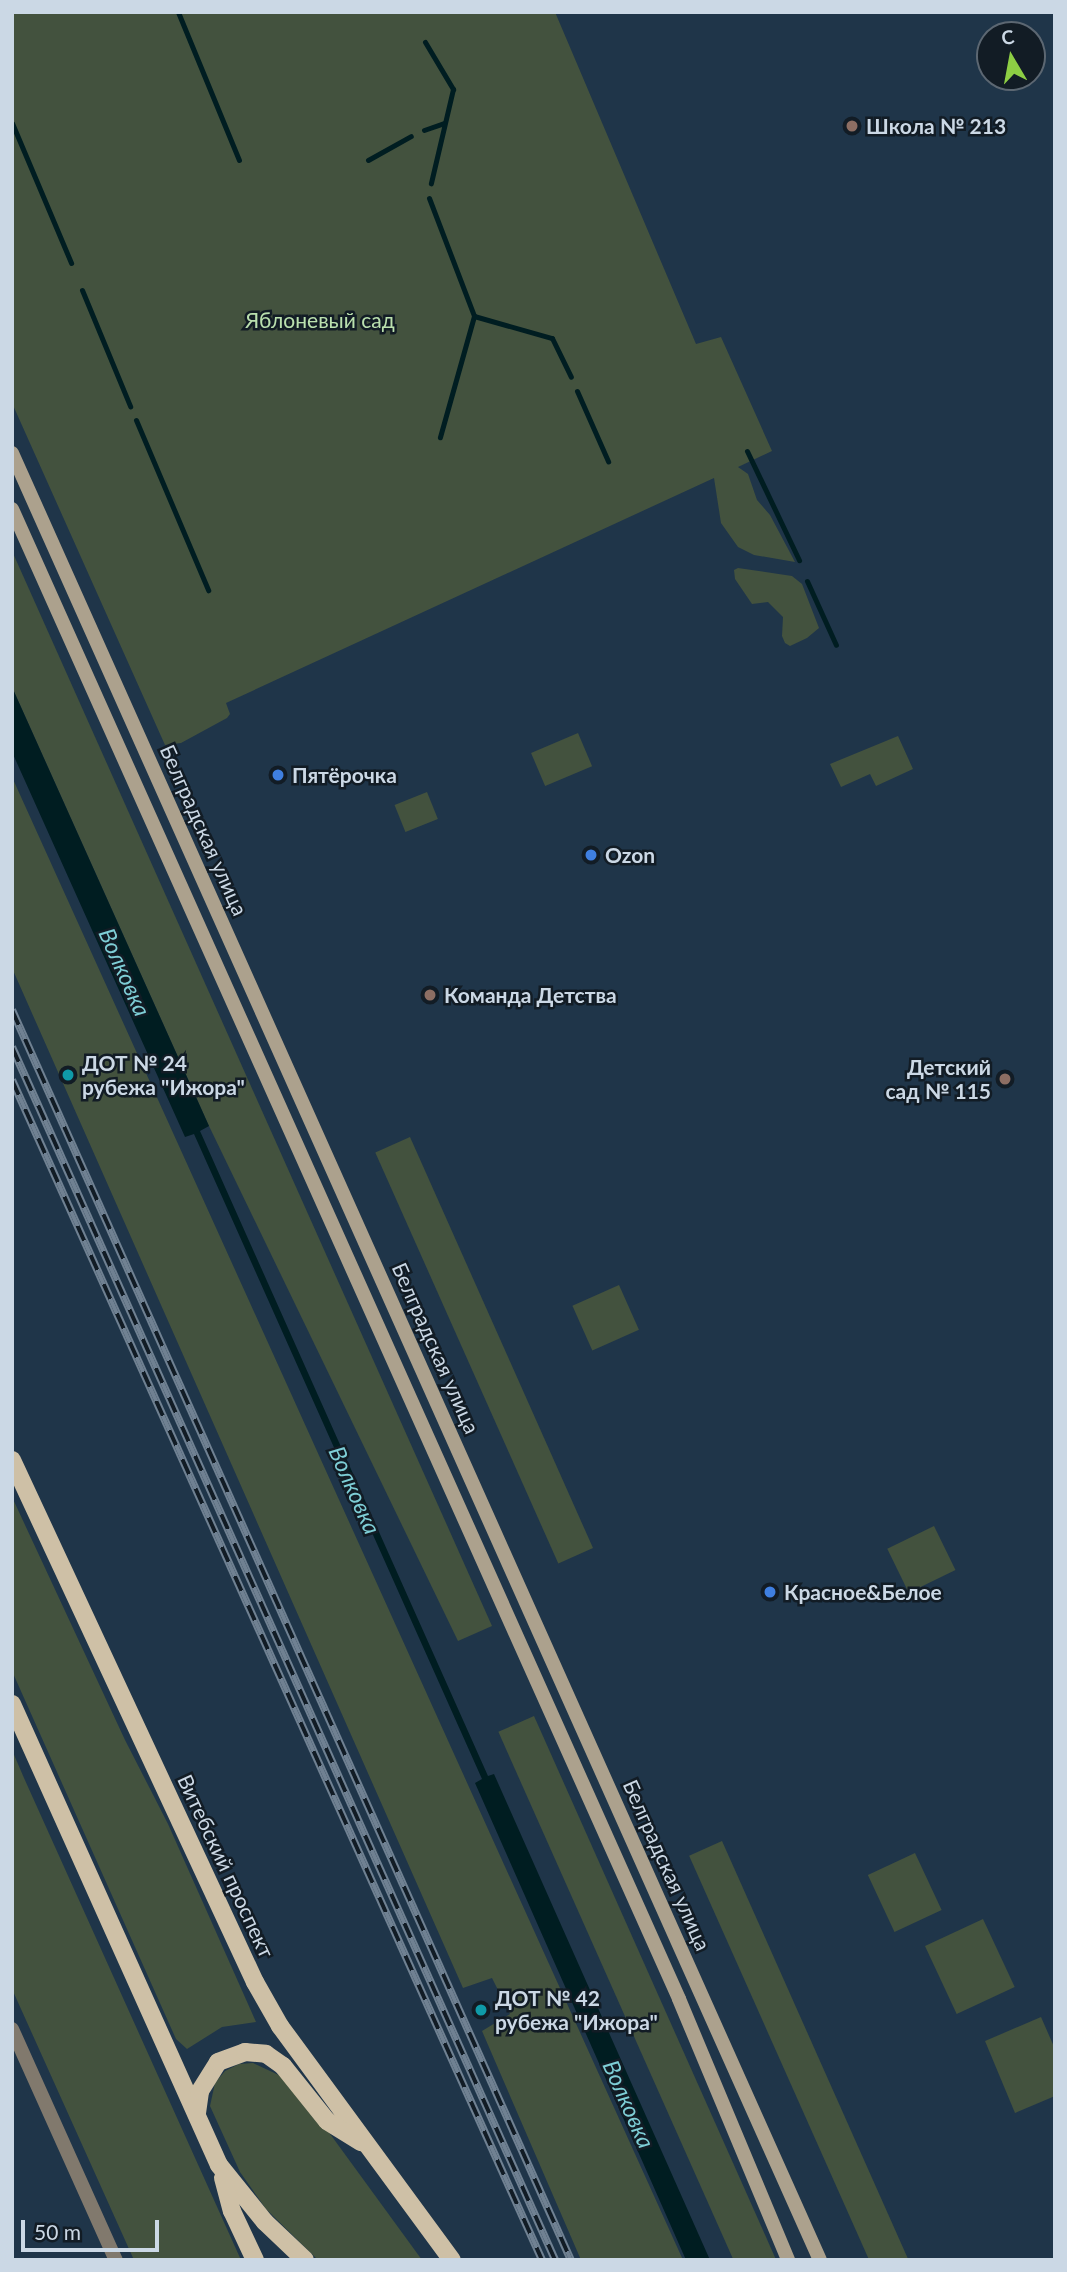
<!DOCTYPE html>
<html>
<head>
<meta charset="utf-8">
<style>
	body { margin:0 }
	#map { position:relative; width:1067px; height:2272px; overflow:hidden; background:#1f3549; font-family:Lato,sans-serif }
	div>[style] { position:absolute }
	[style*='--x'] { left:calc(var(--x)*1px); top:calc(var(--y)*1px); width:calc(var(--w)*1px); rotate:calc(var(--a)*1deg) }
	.green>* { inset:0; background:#43523e; transform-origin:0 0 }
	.water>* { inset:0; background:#001d21 }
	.stream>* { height:5px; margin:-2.5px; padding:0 2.5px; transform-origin:2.5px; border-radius:2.5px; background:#001d21 }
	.street>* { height:14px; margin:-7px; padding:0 7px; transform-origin:7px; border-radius:7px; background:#81796d }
	.secondary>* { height:14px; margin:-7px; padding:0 7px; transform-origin:7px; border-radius:7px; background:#aca18d }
	.primary>* { height:18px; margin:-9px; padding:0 9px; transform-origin:9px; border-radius:9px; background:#cec0a6 }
	.rail>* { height:8px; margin-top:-4px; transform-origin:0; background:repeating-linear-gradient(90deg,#121c25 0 16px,#708192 0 32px); box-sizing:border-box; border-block:2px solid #708192 }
	.dots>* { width:19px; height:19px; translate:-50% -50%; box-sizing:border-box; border:4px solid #121c25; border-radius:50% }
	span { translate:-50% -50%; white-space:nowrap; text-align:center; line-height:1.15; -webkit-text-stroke:5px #121c25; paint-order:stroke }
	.poi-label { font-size:21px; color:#cbd8e5; font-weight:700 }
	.left { translate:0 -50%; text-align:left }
	.right { translate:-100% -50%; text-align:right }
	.park-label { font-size:21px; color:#bae0ae }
	.street-label { font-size:21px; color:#cbd8e5 }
	.water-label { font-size:23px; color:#7eced6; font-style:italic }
	.frame { position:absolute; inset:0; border:14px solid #cbd8e5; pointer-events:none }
	.north { position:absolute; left:976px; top:21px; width:70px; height:70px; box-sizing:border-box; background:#121c25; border:2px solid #5c6772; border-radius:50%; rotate:350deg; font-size:19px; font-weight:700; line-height:28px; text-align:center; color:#cbd8e5 }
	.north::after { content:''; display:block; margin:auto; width:24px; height:32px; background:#8dce44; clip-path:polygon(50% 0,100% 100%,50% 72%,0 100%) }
	.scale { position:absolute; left:21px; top:2220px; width:138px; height:32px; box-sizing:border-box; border:4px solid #cbd8e5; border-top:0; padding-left:9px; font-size:21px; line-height:24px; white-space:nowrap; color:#cbd8e5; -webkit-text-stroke:5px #121c25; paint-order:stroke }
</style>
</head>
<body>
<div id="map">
	<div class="green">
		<div style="clip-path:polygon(12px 12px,555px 12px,696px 344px,721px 337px,772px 451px,738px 467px,748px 474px,757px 500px,770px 515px,795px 562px,754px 555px,738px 547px,721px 523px,714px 478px,226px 703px,230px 714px,227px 718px,181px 743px,165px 745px,12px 403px)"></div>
		<div style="clip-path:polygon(12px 551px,492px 1626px,458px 1641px,209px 1126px,12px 687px)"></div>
		<div style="clip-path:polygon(738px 568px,792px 576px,802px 584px,819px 628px,807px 638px,790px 646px,785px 643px,782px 636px,783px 617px,768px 602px,752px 604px,735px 579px,734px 570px)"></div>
		<div style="left:578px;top:733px;width:36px;height:51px;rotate:67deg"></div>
		<div style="clip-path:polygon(898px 736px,913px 769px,876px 786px,870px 774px,841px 787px,830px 764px)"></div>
		<div style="clip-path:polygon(12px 777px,683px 2260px,581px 2260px,482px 2031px,510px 2014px,492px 1978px,463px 1988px,12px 968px)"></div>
		<div style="left:427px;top:792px;width:29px;height:35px;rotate:68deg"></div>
		<div style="left:410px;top:1137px;width:450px;height:38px;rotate:66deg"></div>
		<div style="left:619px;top:1285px;width:49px;height:51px;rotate:66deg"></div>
		<div style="clip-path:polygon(12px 1497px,125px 1740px,168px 1824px,256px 2022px,222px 2027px,187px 2049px,176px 2039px,12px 1671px)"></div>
		<div style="left:934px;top:1526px;width:49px;height:52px;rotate:64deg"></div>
		<div style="left:534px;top:1716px;width:597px;height:39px;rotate:66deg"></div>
		<div style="clip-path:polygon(12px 1750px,24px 1778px,241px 2260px,134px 2260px,12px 1989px)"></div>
		<div style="left:722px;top:1841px;width:458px;height:36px;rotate:66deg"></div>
		<div style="left:915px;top:1853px;width:63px;height:52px;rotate:65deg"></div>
		<div style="left:983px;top:1919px;width:75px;height:64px;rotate:65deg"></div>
		<div style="clip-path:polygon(1041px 2017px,1055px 2049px,1055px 2096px,1015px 2113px,985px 2041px)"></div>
		<div style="clip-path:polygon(253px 2063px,283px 2077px,301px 2094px,422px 2260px,318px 2260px,266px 2209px,240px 2172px,210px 2106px,215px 2083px,225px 2071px,239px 2064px)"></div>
	</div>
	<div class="water">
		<div style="clip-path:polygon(12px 687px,209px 1126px,200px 1131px,488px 1776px,494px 1774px,710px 2260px,686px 2260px,475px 1783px,482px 1779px,194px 1134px,185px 1137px,12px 752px)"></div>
	</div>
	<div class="stream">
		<div style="--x:178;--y:12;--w:160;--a:67.6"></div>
		<div style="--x:425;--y:42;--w:55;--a:59.2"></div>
		<div style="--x:453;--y:89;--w:97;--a:103.2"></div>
		<div style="--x:12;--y:123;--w:152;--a:67.1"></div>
		<div style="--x:424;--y:130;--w:21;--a:-19"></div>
		<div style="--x:368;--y:160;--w:49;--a:-29.2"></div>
		<div style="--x:429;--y:198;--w:126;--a:69.1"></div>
		<div style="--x:474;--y:316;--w:126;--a:105.7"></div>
		<div style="--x:82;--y:290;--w:126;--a:67.5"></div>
		<div style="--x:474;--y:316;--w:81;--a:15.8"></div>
		<div style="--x:552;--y:338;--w:43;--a:64"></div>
		<div style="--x:577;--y:391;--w:77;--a:66.1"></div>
		<div style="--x:136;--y:420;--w:185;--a:67"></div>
		<div style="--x:747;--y:451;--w:121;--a:64.5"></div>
		<div style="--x:807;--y:581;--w:70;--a:65.6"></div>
	</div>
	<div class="street">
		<div style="--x:12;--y:2029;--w:253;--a:65.8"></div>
	</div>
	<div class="secondary">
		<div style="--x:12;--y:453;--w:1979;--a:65.91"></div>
		<div style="--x:12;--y:509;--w:1632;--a:65.88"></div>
		<div style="--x:679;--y:1999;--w:283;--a:67.3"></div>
	</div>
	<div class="primary">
		<div style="--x:12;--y:1460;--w:576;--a:65.04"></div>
		<div style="--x:255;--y:1982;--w:51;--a:60.4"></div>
		<div style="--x:280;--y:2026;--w:290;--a:53.7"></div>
		<div style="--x:12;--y:1704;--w:505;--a:65.82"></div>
		<div style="--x:219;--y:2165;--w:73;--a:51.1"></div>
		<div style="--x:265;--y:2222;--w:55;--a:43.5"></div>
		<div style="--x:197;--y:2113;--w:22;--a:-82"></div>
		<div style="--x:200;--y:2091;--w:34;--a:-58"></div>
		<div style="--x:218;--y:2062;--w:29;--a:-20"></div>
		<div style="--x:245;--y:2052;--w:21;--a:5"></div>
		<div style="--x:266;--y:2054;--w:21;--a:35"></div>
		<div style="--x:283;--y:2066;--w:70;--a:51.3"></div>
		<div style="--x:327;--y:2121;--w:40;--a:32"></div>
		<div style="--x:223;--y:2178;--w:34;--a:75"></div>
		<div style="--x:232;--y:2211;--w:54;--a:64.9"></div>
	</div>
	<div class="rail">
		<div style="--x:12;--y:1010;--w:1369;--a:65.91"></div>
		<div style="--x:12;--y:1047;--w:1329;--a:65.88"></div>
		<div style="--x:12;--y:1080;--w:1294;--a:65.81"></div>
	</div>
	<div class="dots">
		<div style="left:852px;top:126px;background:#8d6e63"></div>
		<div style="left:278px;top:775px;background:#3f7fe0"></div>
		<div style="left:591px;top:855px;background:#3f7fe0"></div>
		<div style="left:430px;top:995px;background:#8d6e63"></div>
		<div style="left:68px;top:1075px;background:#0f9aa8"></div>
		<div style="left:1005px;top:1079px;background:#8d6e63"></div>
		<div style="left:770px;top:1592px;background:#3f7fe0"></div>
		<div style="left:481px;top:2010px;background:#0f9aa8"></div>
	</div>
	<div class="poi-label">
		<span class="left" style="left:866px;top:126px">Школа № 213</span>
		<span class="left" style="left:292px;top:775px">Пятёрочка</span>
		<span class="left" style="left:605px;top:855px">Ozon</span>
		<span class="left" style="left:444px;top:995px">Команда Детства</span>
		<span class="left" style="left:82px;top:1075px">ДОТ № 24<br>рубежа "Ижора"</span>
		<span class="right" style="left:991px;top:1079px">Детский<br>сад № 115</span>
		<span class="left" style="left:784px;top:1592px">Красное&amp;Белое</span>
		<span class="left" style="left:495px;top:2010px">ДОТ № 42<br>рубежа "Ижора"</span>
	</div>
	<div class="park-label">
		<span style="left:320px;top:320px">Яблоневый сад</span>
	</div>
	<div class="street-label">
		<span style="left:204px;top:830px;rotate:66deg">Белградская улица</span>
		<span style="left:436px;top:1348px;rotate:66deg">Белградская улица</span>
		<span style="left:667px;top:1865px;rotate:66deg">Белградская улица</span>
		<span style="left:226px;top:1866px;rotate:65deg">Витебский проспект</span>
	</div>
	<div class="water-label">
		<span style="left:125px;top:972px;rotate:66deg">Волковка</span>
		<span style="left:355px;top:1490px;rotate:66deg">Волковка</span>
		<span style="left:629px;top:2104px;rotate:66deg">Волковка</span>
	</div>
	<div class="frame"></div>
	<div class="north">С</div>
	<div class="scale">50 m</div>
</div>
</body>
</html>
